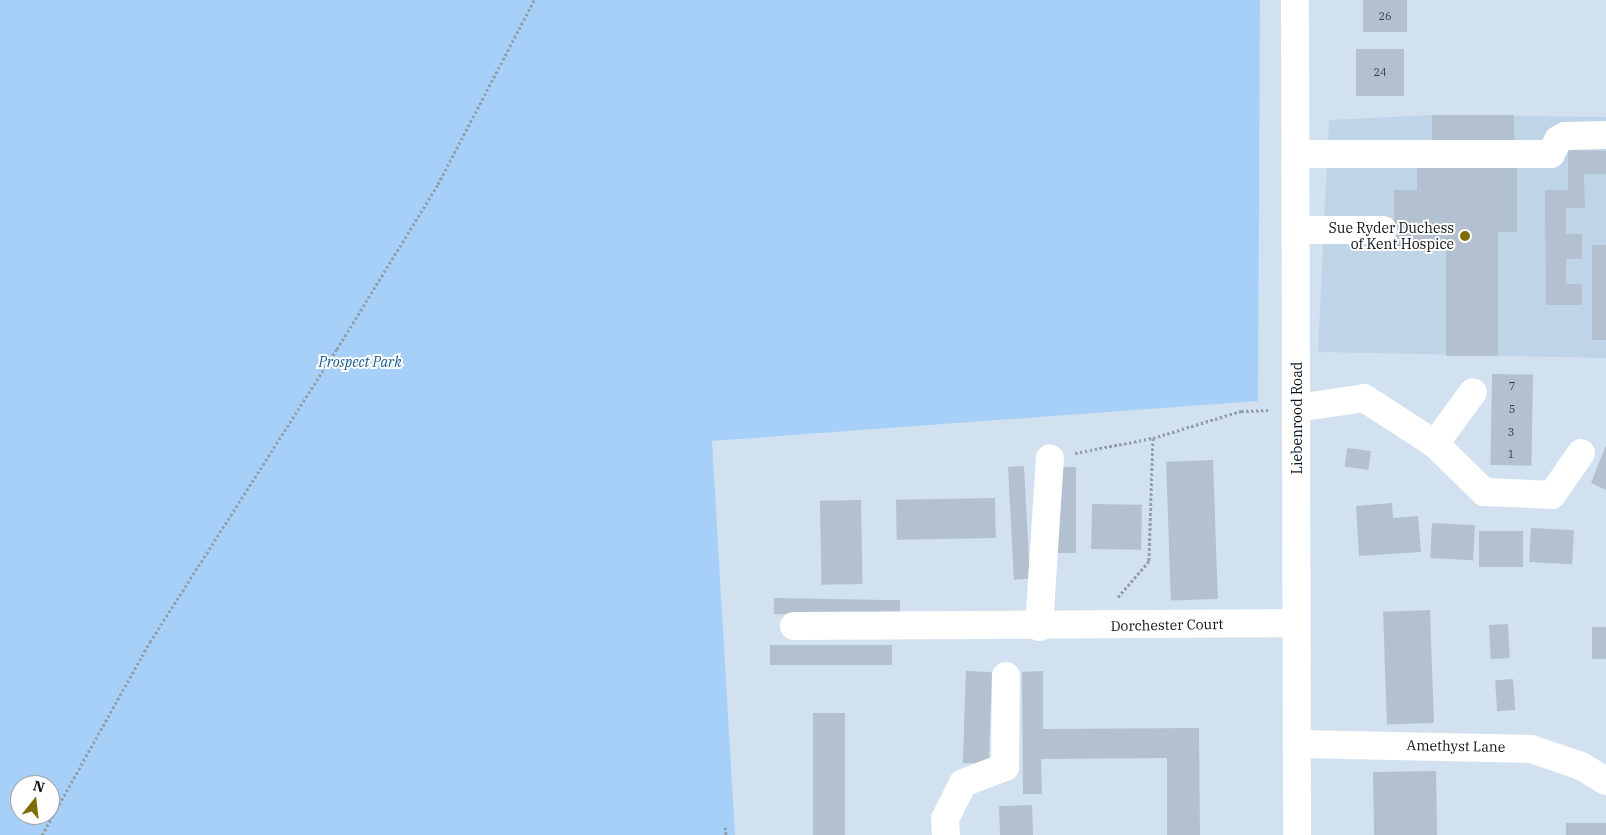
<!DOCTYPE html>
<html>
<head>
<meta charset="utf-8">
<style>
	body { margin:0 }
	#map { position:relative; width:1606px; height:835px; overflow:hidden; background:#d2e1f0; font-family:"IBM Plex Serif",serif }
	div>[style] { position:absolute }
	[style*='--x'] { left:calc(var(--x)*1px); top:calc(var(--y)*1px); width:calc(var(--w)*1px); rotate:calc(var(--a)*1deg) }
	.built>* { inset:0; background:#c0d4e8 }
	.green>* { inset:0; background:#a6d0f8 }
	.building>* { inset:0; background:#b2c0cf; transform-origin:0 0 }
	.path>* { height:3px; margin-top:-1.5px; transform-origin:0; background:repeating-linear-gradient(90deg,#929ea9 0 2.5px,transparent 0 5px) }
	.minor>* { height:28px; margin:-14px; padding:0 14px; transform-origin:14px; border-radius:14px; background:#fff }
	.dots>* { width:14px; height:14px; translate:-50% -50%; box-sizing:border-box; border:2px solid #fff; border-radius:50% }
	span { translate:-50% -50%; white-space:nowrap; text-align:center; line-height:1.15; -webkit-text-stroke:4px #fff; paint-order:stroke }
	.number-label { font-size:11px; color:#363e45 }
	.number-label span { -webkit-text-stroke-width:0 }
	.poi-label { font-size:14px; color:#0d1317 }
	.right { translate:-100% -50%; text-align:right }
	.park-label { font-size:14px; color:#17588b; font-style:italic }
	.street-label { font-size:14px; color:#0d1317 }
	.north { position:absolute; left:10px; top:775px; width:50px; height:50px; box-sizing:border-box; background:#fff; border:1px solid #9ea1a2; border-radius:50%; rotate:16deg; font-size:14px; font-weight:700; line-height:20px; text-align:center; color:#0d1317 }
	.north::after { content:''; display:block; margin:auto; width:18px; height:22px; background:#7e6c06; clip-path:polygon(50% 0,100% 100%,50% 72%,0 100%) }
</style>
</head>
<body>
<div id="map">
	<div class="built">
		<div style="clip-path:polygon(1432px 115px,1606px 117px,1606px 358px,1318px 352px,1329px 120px)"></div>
	</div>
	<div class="green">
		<div style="clip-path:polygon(evenodd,0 0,1260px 0,1258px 401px,712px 441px,735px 835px,0 835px,0 0,20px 785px,50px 785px,50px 815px,20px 815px,20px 785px)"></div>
	</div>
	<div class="building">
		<div style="left:1363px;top:0;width:44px;height:32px"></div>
		<div style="left:1356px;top:49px;width:48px;height:47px"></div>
		<div style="left:1432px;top:115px;width:82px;height:29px"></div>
		<div style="clip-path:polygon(1568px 150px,1606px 151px,1606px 174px,1584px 174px,1585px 208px,1566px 208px,1566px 234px,1582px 234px,1582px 259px,1566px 259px,1566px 284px,1582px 284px,1582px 305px,1546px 305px,1545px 190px,1568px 190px)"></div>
		<div style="clip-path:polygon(1417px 161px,1517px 161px,1517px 232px,1498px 232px,1498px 356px,1446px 356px,1446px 247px,1394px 247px,1394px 190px,1417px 190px)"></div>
		<div style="left:1592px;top:245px;width:14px;height:95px"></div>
		<div style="left:1492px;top:374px;width:41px;height:91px;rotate:1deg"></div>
		<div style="clip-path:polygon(1606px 445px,1606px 490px,1591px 483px)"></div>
		<div style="left:1347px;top:448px;width:24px;height:19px;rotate:7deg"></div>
		<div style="left:1213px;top:460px;width:139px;height:47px;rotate:88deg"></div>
		<div style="left:1024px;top:466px;width:113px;height:16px;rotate:87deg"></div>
		<div style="left:1057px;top:467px;width:19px;height:86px"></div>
		<div style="left:995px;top:498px;width:40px;height:99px;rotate:89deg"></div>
		<div style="left:861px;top:500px;width:84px;height:41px;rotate:89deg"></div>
		<div style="clip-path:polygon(1392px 503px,1393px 518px,1418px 516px,1421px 552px,1359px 556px,1356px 506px)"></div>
		<div style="left:1092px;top:504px;width:50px;height:45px;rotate:1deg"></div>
		<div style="left:1432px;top:523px;width:43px;height:35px;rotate:3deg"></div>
		<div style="left:1531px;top:528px;width:43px;height:34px;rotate:3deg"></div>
		<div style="left:1523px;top:531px;width:36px;height:44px;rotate:90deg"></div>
		<div style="left:774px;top:598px;width:126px;height:16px;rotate:1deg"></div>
		<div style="left:1430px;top:610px;width:113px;height:47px;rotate:88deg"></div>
		<div style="left:1508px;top:624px;width:34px;height:19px;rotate:87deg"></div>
		<div style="left:1592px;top:627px;width:14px;height:32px"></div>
		<div style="left:892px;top:645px;width:20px;height:122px;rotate:90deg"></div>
		<div style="left:966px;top:671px;width:26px;height:92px;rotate:2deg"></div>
		<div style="clip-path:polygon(1043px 671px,1043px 729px,1199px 728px,1200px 835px,1167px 835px,1167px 758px,1041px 759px,1042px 794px,1023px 794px,1022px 672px)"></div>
		<div style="left:1513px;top:679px;width:31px;height:18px;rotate:86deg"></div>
		<div style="left:813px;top:713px;width:32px;height:122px"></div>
		<div style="left:1436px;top:771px;width:64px;height:63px;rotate:89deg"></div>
		<div style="left:1032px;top:805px;width:30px;height:33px;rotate:88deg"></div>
		<div style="left:1606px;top:823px;width:12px;height:40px;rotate:90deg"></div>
	</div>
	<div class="path">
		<div style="--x:1153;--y:438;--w:92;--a:-17.1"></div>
		<div style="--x:1241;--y:411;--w:27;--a:-2"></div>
		<div style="--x:1075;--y:453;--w:79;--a:-10.9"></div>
		<div style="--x:1153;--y:438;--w:123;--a:91.9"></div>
		<div style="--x:1149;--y:561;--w:48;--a:130.7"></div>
		<div style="--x:725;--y:827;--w:8;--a:83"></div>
		<div style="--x:42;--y:835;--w:221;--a:-60.8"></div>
		<div style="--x:150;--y:642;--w:348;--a:-57.5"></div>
		<div style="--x:337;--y:349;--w:193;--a:-58.5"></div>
		<div style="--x:438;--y:184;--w:208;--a:-62.4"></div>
	</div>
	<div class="minor">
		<div style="--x:1295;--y:0;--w:835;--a:89.86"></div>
		<div style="--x:1296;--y:154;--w:255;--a:0"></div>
		<div style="--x:1551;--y:154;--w:16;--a:-63"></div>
		<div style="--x:1558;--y:140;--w:8;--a:-30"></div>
		<div style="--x:1565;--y:136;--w:41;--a:-1.4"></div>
		<div style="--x:1297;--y:230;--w:86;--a:0"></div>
		<div style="--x:1298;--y:408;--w:67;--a:-8.6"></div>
		<div style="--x:1364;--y:398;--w:85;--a:32.9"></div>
		<div style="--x:1435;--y:444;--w:69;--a:44.4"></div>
		<div style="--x:1484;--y:492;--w:68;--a:2.5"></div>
		<div style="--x:1552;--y:495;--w:51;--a:-55.4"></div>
		<div style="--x:1435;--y:444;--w:64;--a:-53.8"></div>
		<div style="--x:794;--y:626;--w:500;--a:-0.34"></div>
		<div style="--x:1039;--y:627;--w:169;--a:-86.3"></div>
		<div style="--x:1298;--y:744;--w:233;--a:1.2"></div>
		<div style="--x:1531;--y:749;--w:53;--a:18.8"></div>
		<div style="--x:1581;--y:766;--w:29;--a:31"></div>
		<div style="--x:946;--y:835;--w:16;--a:-94"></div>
		<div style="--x:945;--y:819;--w:40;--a:-63.4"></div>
		<div style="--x:963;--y:783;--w:45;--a:-20.9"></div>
		<div style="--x:1005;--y:767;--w:91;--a:-89.4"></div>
	</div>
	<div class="dots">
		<div style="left:1465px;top:236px;background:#7e6c06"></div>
	</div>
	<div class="number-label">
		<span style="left:1385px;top:16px">26</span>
		<span style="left:1380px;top:72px">24</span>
		<span style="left:1512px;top:386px">7</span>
		<span style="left:1512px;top:409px">5</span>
		<span style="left:1511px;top:432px">3</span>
		<span style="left:1511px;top:454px">1</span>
	</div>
	<div class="poi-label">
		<span class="right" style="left:1454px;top:236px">Sue Ryder Duchess<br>of Kent Hospice</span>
	</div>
	<div class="park-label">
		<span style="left:360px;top:362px">Prospect Park</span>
	</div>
	<div class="street-label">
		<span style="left:1297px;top:418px;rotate:-90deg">Liebenrood Road</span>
		<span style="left:1167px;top:625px;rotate:-1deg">Dorchester Court</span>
		<span style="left:1456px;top:746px;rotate:1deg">Amethyst Lane</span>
	</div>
	<div class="north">N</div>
</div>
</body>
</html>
